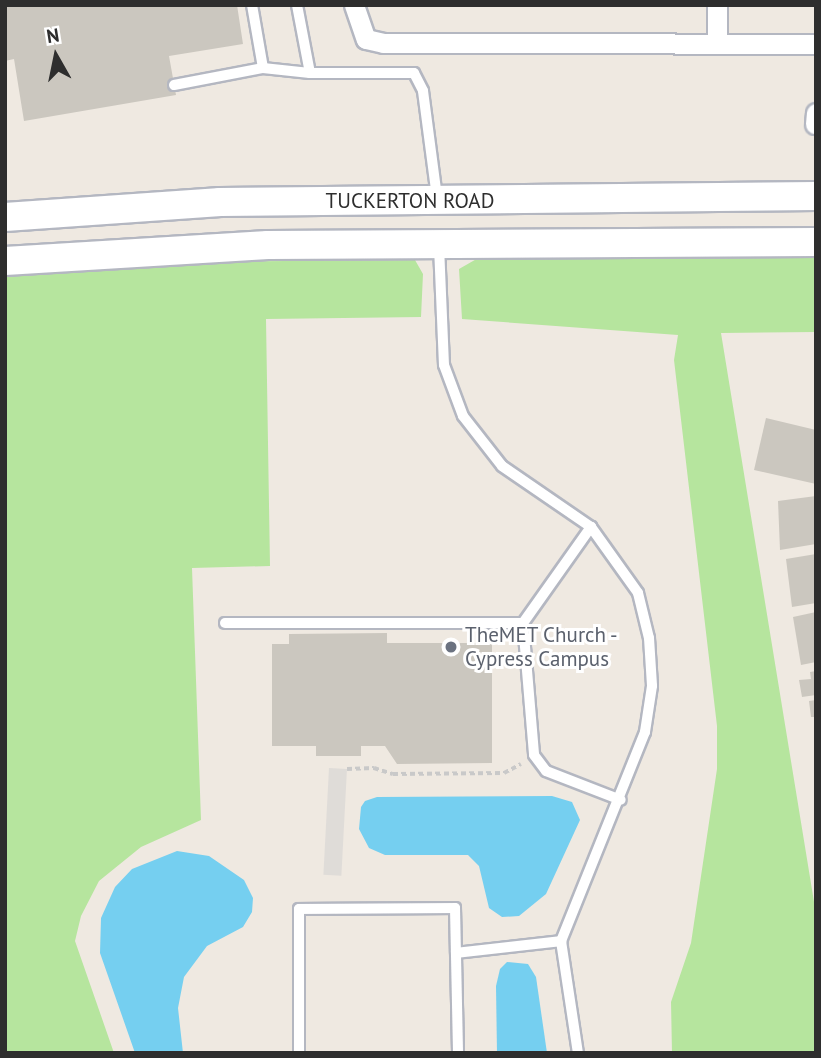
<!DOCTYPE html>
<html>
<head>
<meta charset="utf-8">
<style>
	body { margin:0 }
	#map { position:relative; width:821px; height:1058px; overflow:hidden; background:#efe9e1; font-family:"PT Sans",sans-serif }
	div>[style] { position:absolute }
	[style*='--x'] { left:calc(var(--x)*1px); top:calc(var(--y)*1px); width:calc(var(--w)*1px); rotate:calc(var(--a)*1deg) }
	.green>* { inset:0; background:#b6e59e }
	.plaza>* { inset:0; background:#dfdcd8; transform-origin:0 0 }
	.water>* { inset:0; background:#75cff0 }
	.building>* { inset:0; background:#cbc7bf }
	.path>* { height:3.5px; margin-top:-1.75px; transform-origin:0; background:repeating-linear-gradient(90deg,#c9c9c9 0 5px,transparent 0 8.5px) }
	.roads { filter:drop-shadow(2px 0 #b4b7c1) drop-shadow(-2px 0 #b4b7c1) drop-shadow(0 2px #b4b7c1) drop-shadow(0 -2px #b4b7c1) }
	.service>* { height:10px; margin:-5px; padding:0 5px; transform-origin:5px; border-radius:5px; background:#fff }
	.minor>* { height:19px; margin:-9.5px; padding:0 9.5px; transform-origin:9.5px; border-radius:9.5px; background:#fff }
	.secondary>* { height:28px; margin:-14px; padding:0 14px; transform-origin:14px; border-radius:14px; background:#fff }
	.dots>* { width:19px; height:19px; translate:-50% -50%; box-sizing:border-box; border:4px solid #fff; border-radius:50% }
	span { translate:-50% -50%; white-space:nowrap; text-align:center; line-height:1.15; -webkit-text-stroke:6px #fff; paint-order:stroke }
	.street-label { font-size:21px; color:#2e2e2e }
	.worship-label { font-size:21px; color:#5b616d }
	.left { translate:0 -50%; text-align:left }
	.frame { position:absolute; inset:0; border:7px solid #2e2e2e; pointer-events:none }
	.north { position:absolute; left:21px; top:21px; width:70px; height:70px; -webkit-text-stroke:5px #fff; paint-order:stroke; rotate:351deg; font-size:19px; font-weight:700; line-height:28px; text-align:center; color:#2e2e2e }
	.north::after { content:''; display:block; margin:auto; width:24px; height:32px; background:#2e2e2e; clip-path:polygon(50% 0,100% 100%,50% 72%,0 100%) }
</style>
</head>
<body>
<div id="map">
	<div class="green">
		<div style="clip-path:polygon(816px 254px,816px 332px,721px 333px,816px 914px,816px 1053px,672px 1053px,671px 1002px,691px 943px,717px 769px,717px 726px,674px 360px,678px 335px,462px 319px,459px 269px,480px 257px)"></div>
		<div style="clip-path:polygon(415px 260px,423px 274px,421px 317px,266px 319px,270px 566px,192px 568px,201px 820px,141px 847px,99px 881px,81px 916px,75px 941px,114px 1053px,5px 1053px,5px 275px,174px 262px)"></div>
	</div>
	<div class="plaza">
		<div style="left:329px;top:768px;width:18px;height:107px;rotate:3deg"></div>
	</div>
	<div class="water">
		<div style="clip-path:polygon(552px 796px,572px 802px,580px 820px,546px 894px,519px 916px,502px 917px,489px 908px,479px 866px,468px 855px,385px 855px,369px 848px,359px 829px,361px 807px,365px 801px,377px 797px)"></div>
		<div style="clip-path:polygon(177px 851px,209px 856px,244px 880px,253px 898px,252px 912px,243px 927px,207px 946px,184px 977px,178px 1008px,183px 1053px,135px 1053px,100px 953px,101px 918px,115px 887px,132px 869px)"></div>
		<div style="clip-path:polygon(507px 962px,528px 964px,536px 977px,547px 1053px,497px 1053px,496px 986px,500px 969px)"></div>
	</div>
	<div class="building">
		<div style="clip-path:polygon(5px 5px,237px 5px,243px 44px,169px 56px,176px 95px,24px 121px,14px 59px,5px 61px)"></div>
		<div style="clip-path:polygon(766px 418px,816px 430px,816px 484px,754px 470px)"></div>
		<div style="clip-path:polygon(816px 496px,816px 544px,780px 550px,778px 501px)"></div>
		<div style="clip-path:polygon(816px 554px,816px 603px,792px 607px,786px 559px)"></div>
		<div style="clip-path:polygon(816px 612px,816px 662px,801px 665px,793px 617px)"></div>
		<div style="clip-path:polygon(387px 633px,387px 643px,492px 643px,492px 763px,397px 764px,385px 746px,361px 746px,361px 756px,316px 756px,316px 746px,272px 746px,272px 644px,289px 644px,289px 634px)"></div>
		<div style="clip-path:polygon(816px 671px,816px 695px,802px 697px,799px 680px,811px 679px,810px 672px)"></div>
		<div style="clip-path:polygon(816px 700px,816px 717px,811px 717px,809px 701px)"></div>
	</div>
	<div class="path">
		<div style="--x:347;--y:769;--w:27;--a:-2"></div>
		<div style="--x:374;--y:768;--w:20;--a:18"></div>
		<div style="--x:393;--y:774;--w:111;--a:-0.5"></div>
		<div style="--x:504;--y:773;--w:19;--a:-28"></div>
	</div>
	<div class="roads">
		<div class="service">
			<div style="--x:297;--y:5;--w:69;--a:79.2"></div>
			<div style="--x:310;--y:73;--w:104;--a:0"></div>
			<div style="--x:414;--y:73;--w:20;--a:63"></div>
			<div style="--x:423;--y:91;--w:108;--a:82.5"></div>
			<div style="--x:263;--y:68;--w:47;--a:6.1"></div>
			<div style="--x:174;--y:85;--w:91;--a:-10.8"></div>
			<div style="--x:263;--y:68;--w:64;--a:-99.9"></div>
			<div style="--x:439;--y:246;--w:119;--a:87.6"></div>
			<div style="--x:444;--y:365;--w:54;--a:69.6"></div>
			<div style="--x:463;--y:416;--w:63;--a:52"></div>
			<div style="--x:502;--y:466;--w:108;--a:34.4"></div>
			<div style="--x:591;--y:527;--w:81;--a:54.5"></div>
			<div style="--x:638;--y:593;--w:46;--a:76.3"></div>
			<div style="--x:649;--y:638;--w:48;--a:86.4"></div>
			<div style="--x:652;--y:686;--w:47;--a:98.7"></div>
			<div style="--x:645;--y:732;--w:225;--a:111.9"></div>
			<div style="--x:561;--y:941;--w:113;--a:81.4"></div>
			<div style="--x:225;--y:623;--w:298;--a:0"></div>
			<div style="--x:523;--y:623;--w:118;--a:-54.7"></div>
			<div style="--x:523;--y:623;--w:132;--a:85.2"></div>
			<div style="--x:534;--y:755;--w:20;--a:53"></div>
			<div style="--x:546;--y:771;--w:80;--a:21.1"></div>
			<div style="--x:456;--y:953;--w:106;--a:-6.5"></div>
			<div style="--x:299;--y:1053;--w:144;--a:-90"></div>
			<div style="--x:299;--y:909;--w:156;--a:-0.4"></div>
			<div style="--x:455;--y:908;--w:145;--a:88.8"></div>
		</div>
		<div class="minor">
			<div style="--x:354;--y:5;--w:36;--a:71"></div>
			<div style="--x:366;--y:39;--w:17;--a:13"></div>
			<div style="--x:383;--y:43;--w:433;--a:0.1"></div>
			<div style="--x:717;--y:44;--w:39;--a:-90"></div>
			<div style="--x:815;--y:124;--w:11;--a:-85"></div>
		</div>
		<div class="secondary">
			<div style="--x:5;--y:217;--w:216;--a:-4"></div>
			<div style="--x:220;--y:202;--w:596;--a:-0.58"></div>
			<div style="--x:5;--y:261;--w:263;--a:-3.5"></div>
			<div style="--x:268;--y:245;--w:548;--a:-0.31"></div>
		</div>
	</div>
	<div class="dots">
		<div style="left:451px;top:647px;background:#6b7280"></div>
	</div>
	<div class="street-label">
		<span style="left:410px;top:201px">TUCKERTON ROAD</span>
	</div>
	<div class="worship-label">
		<span class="left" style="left:465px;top:647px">TheMET Church -<br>Cypress Campus</span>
	</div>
	<div class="frame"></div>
	<div class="north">N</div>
</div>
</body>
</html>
